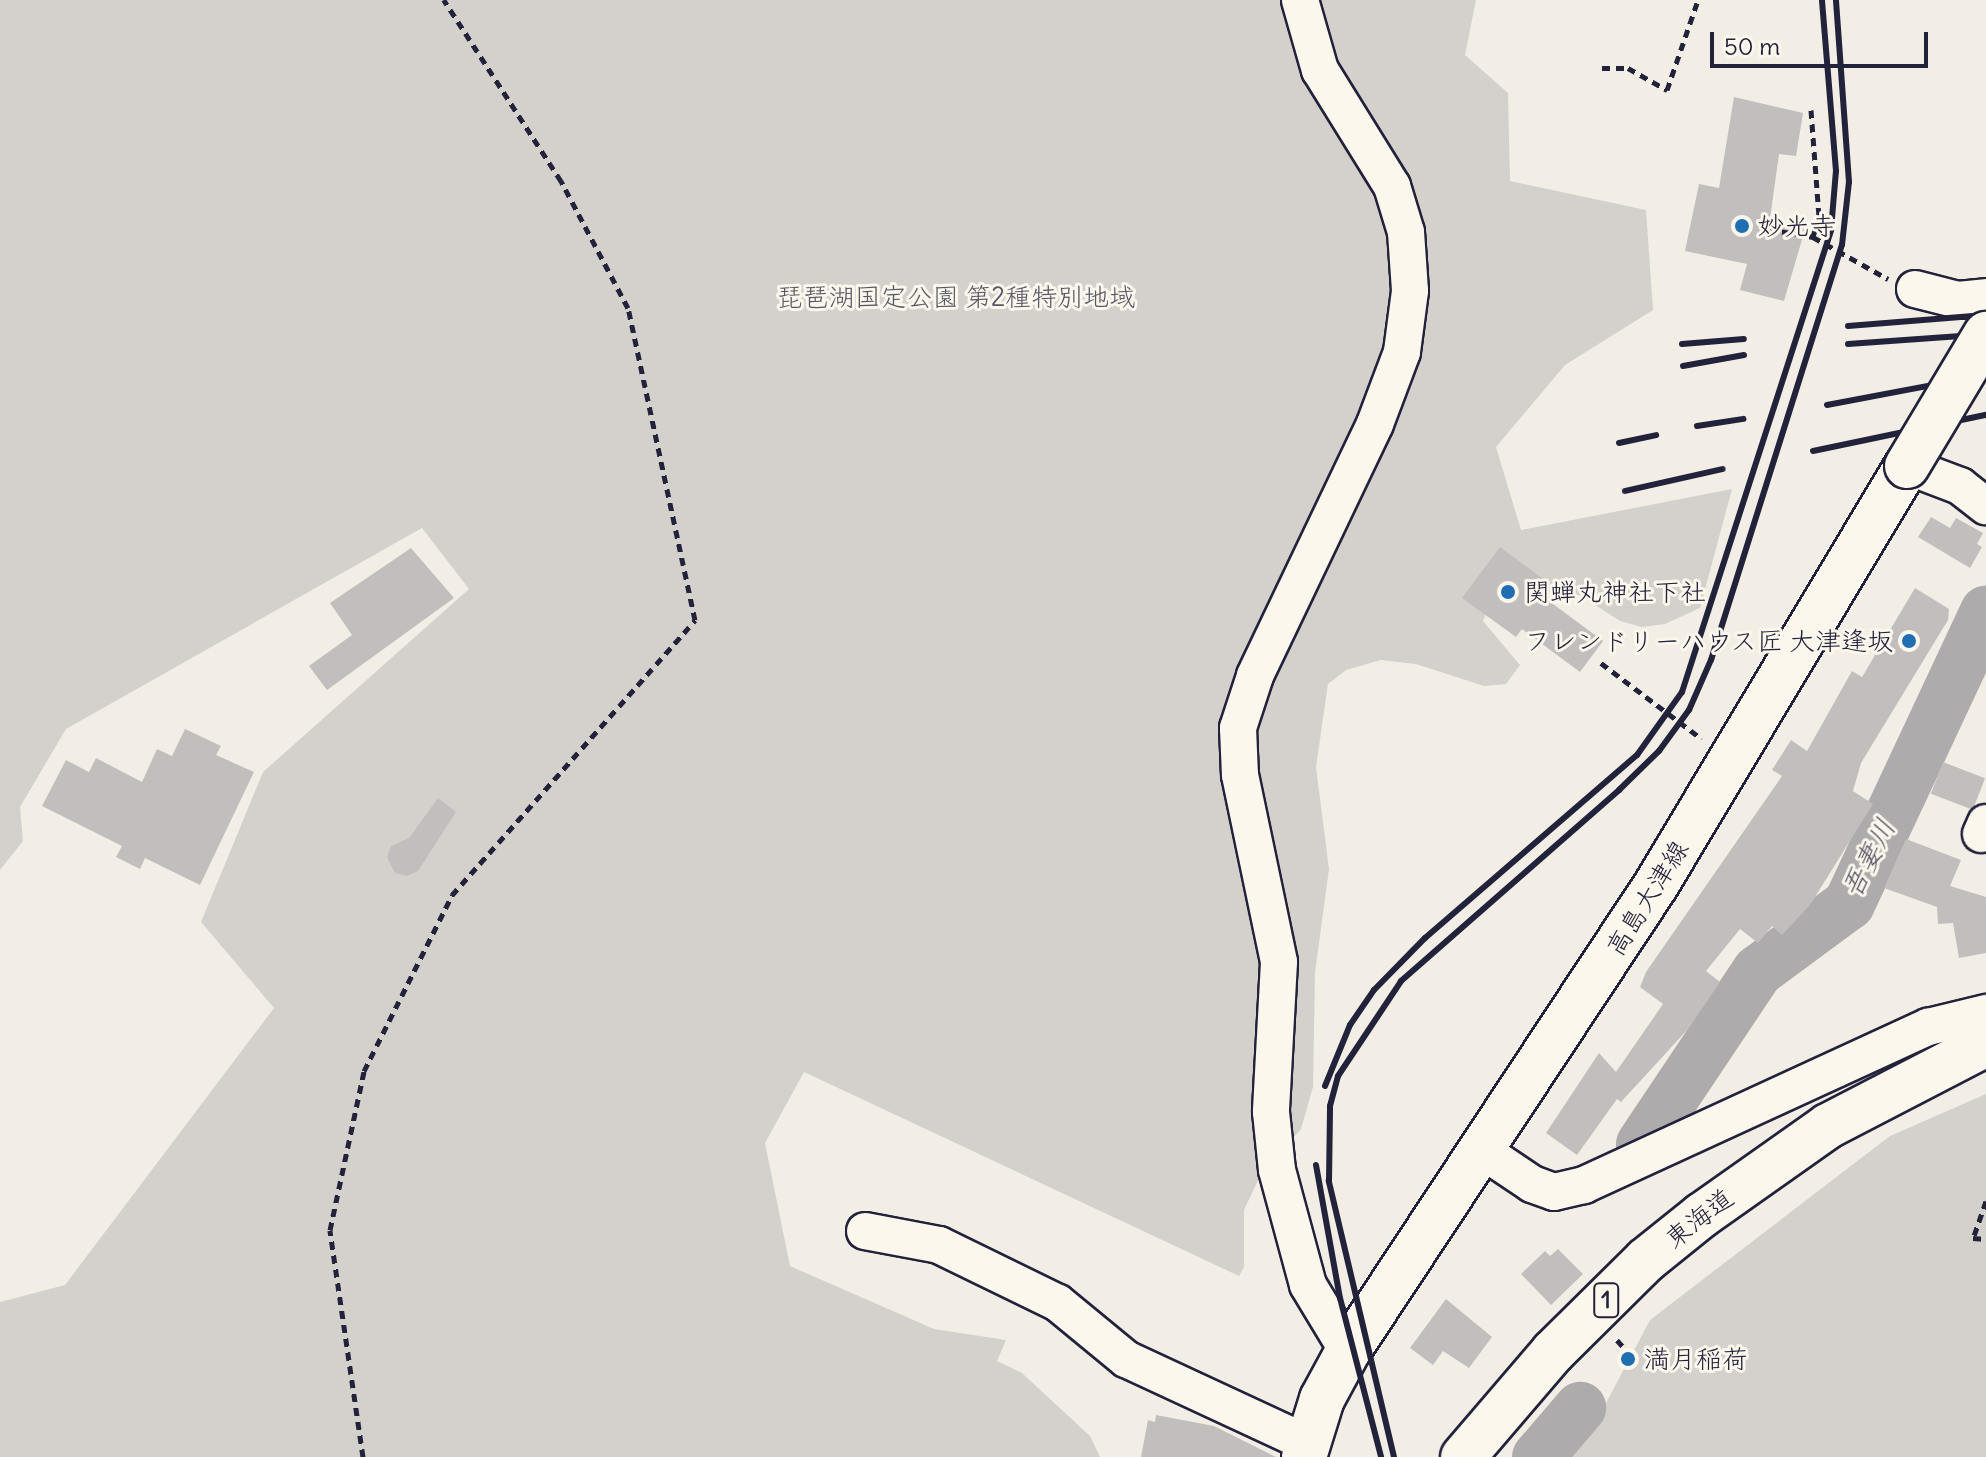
<!DOCTYPE html>
<html>
<head>
<meta charset="utf-8">
<style>
	body { margin:0 }
	#map { position:relative; width:1986px; height:1457px; overflow:hidden; background:#f2eee5; font-family:Delius,"Klee One",sans-serif }
	div>[style] { position:absolute }
	[style*='--x'] { left:calc(var(--x)*1px); top:calc(var(--y)*1px); width:calc(var(--w)*1px); rotate:calc(var(--a)*1deg) }
	.green>* { inset:0; background:#d4d1cc }
	.river>* { height:52px; margin:-26px; padding:0 26px; transform-origin:26px; border-radius:26px; background:#aeabad }
	.building>* { inset:0; background:#c2bebe; transform-origin:0 0 }
	.path>* { height:5px; margin-top:-2.5px; transform-origin:0; background:repeating-linear-gradient(90deg,#22223b 0 8px,transparent 0 14px) }
	.roads { filter:drop-shadow(2px 0 #22223b) drop-shadow(-2px 0 #22223b) drop-shadow(0 2px #22223b) drop-shadow(0 -2px #22223b) }
	.minor>* { height:36px; margin:-18px; padding:0 18px; transform-origin:18px; border-radius:18px; background:#fbf7ec }
	.major>* { height:44px; margin:-22px; padding:0 22px; transform-origin:22px; border-radius:22px; background:#fbf7ec }
	.highway>* { height:44px; margin:-22px; padding:0 22px; transform-origin:22px; border-radius:22px; background:#fbf7ec }
	.rail>* { height:6px; margin:-3px; padding:0 3px; transform-origin:3px; border-radius:3px; background:#22223b }
	.bridges { filter:drop-shadow(2px 0 #22223b) drop-shadow(-2px 0 #22223b) drop-shadow(0 2px #22223b) drop-shadow(0 -2px #22223b) }
	.major-bridge>* { height:44px; margin:-22px; padding:0 22px; transform-origin:22px; border-radius:22px; background:#fbf7ec }
	.dots>* { width:22px; height:22px; translate:-50% -50%; box-sizing:border-box; border:4px solid #fbf7ec; border-radius:50% }
	span { translate:-50% -50%; white-space:nowrap; text-align:center; line-height:1.15; -webkit-text-stroke:6px #fbf7ec; paint-order:stroke }
	.shield-label span { padding:2px 6px; background:#fbf7ec; border:2px solid; border-radius:6px; -webkit-text-stroke-width:0 }
	.shield-label { font-size:24px; color:#22223b; font-weight:700 }
	.poi-label { font-size:26px; color:#22223b }
	.left { translate:0 -50%; text-align:left }
	.right { translate:-100% -50%; text-align:right }
	.park-label { font-size:26px; color:#575766 }
	.street-label { font-size:26px; color:#22223b }
	.water-label { font-size:28px; color:#535263; font-style:italic }
	.scale { position:absolute; left:1710px; top:32px; width:218px; height:36px; box-sizing:border-box; border:4px solid #22223b; border-top:0; padding-left:10px; font-size:24px; line-height:28px; white-space:nowrap; color:#22223b; -webkit-text-stroke:6px #fbf7ec; paint-order:stroke }
</style>
</head>
<body>
<div id="map">
	<div class="green">
		<div style="clip-path:polygon(0 0,1476px 0,1465px 55px,1508px 93px,1510px 181px,1646px 210px,1653px 310px,1565px 365px,1496px 447px,1521px 530px,1732px 489px,1700px 608px,1665px 624px,1642px 627px,1620px 621px,1580px 595px,1497px 587px,1483px 621px,1520px 665px,1506px 684px,1484px 686px,1416px 664px,1381px 660px,1346px 670px,1328px 684px,1316px 767px,1329px 869px,1315px 973px,1313px 1087px,1301px 1129px,1261px 1174px,1244px 1210px,1244px 1267px,1239px 1276px,804px 1072px,765px 1143px,790px 1266px,934px 1329px,1006px 1340px,997px 1361px,1022px 1373px,1090px 1436px,1100px 1457px,0 1457px,0 1302px,65px 1285px,274px 1008px,201px 922px,263px 772px,469px 589px,422px 528px,66px 729px,20px 807px,23px 841px,0 870px)"></div>
		<div style="clip-path:polygon(1986px 1094px,1986px 1457px,1568px 1457px,1605px 1405px,1650px 1320px,1890px 1136px)"></div>
	</div>
	<div class="river">
		<div style="--x:1642;--y:1144;--w:208;--a:-56.2"></div>
		<div style="--x:1758;--y:971;--w:113;--a:-36.4"></div>
		<div style="--x:1849;--y:904;--w:323;--a:-64.9"></div>
		<div style="--x:1538;--y:1457;--w:65;--a:-49.4"></div>
	</div>
	<div class="building">
		<div style="clip-path:polygon(1734px 97px,1803px 113px,1796px 156px,1779px 154px,1770px 219px,1806px 226px,1784px 301px,1740px 290px,1747px 264px,1685px 251px,1699px 184px,1719px 188px)"></div>
		<div style="clip-path:polygon(1931px 517px,1950px 528px,1956px 518px,1983px 533px,1977px 544px,1982px 547px,1970px 568px,1918px 537px)"></div>
		<div style="clip-path:polygon(1500px 547px,1554px 587px,1545px 598px,1603px 641px,1580px 672px,1522px 629px,1516px 637px,1462px 598px)"></div>
		<div style="clip-path:polygon(411px 548px,454px 598px,327px 690px,309px 666px,352px 635px,330px 603px)"></div>
		<div style="clip-path:polygon(1915px 588px,1949px 609px,1948px 620px,1861px 763px,1853px 791px,1873px 804px,1810px 905px,1782px 935px,1772px 926px,1758px 943px,1740px 929px,1706px 971px,1720px 982px,1688px 1029px,1621px 1102px,1617px 1099px,1577px 1155px,1546px 1133px,1599px 1053px,1616px 1072px,1663px 1004px,1640px 987px,1646px 972px,1782px 776px,1772px 770px,1791px 740px,1807px 751px,1852px 671px,1862px 677px)"></div>
		<div style="clip-path:polygon(185px 729px,221px 746px,216px 755px,254px 772px,200px 885px,145px 858px,140px 869px,116px 857px,122px 846px,42px 806px,66px 760px,89px 772px,96px 758px,142px 782px,157px 749px,172px 756px)"></div>
		<div style="left:1943px;top:762px;width:45px;height:34px;rotate:21deg"></div>
		<div style="clip-path:polygon(438px 798px,456px 812px,418px 871px,407px 876px,395px 873px,387px 857px,391px 846px,409px 838px)"></div>
		<div style="clip-path:polygon(1906px 839px,1961px 860px,1950px 886px,1986px 897px,1986px 953px,1959px 958px,1953px 923px,1938px 924px,1937px 907px,1884px 888px)"></div>
		<div style="clip-path:polygon(1558px 1249px,1583px 1274px,1551px 1305px,1521px 1274px,1545px 1251px,1550px 1256px)"></div>
		<div style="clip-path:polygon(1446px 1299px,1492px 1337px,1469px 1368px,1443px 1351px,1433px 1365px,1410px 1348px)"></div>
		<div style="clip-path:polygon(1156px 1415px,1214px 1426px,1276px 1457px,1141px 1457px,1148px 1420px,1155px 1422px)"></div>
	</div>
	<div class="path">
		<div style="--x:1602;--y:68;--w:26;--a:0"></div>
		<div style="--x:1628;--y:68;--w:45;--a:29.4"></div>
		<div style="--x:1667;--y:90;--w:95;--a:-71"></div>
		<div style="--x:1811;--y:110;--w:107;--a:85.7"></div>
		<div style="--x:1819;--y:217;--w:21;--a:107"></div>
		<div style="--x:1813;--y:237;--w:86;--a:29.2"></div>
		<div style="--x:1768;--y:229;--w:46;--a:10.1"></div>
		<div style="--x:1601;--y:663;--w:126;--a:37"></div>
		<div style="--x:1986;--y:1201;--w:39;--a:109"></div>
		<div style="--x:1973;--y:1238;--w:13;--a:4"></div>
		<div style="--x:1617;--y:1340;--w:12;--a:48"></div>
		<div style="--x:363;--y:1457;--w:229;--a:-98.3"></div>
		<div style="--x:330;--y:1230;--w:163;--a:-77.9"></div>
		<div style="--x:364;--y:1071;--w:197;--a:-63.4"></div>
		<div style="--x:452;--y:895;--w:367;--a:-48.5"></div>
		<div style="--x:695;--y:620;--w:319;--a:-102.1"></div>
		<div style="--x:628;--y:308;--w:144;--a:-117.8"></div>
		<div style="--x:561;--y:181;--w:216;--a:-122.9"></div>
	</div>
	<div class="roads">
		<div class="minor">
			<div style="--x:1300;--y:0;--w:73;--a:74.1"></div>
			<div style="--x:1320;--y:70;--w:137;--a:58.2"></div>
			<div style="--x:1392;--y:186;--w:48;--a:73.1"></div>
			<div style="--x:1406;--y:232;--w:59;--a:86.1"></div>
			<div style="--x:1410;--y:291;--w:62;--a:97.5"></div>
			<div style="--x:1402;--y:352;--w:77;--a:110.6"></div>
			<div style="--x:1375;--y:424;--w:279;--a:115.5"></div>
			<div style="--x:1255;--y:676;--w:55;--a:108.1"></div>
			<div style="--x:1238;--y:728;--w:47;--a:87.6"></div>
			<div style="--x:1240;--y:775;--w:191;--a:78.2"></div>
			<div style="--x:1279;--y:962;--w:150;--a:93.1"></div>
			<div style="--x:1271;--y:1112;--w:58;--a:84.1"></div>
			<div style="--x:1277;--y:1170;--w:119;--a:74.9"></div>
			<div style="--x:1308;--y:1285;--w:77;--a:58.8"></div>
			<div style="--x:1915;--y:289;--w:44;--a:14.3"></div>
			<div style="--x:1958;--y:300;--w:28;--a:-6"></div>
			<div style="--x:1907;--y:466;--w:57;--a:20.7"></div>
			<div style="--x:1960;--y:486;--w:33;--a:38"></div>
			<div style="--x:1981;--y:834;--w:12;--a:-66"></div>
			<div style="--x:1480;--y:1149;--w:63;--a:33.9"></div>
			<div style="--x:1532;--y:1184;--w:23;--a:20"></div>
			<div style="--x:1554;--y:1192;--w:31;--a:-13"></div>
			<div style="--x:1584;--y:1185;--w:379;--a:-24.7"></div>
			<div style="--x:1928;--y:1027;--w:60;--a:-13.6"></div>
			<div style="--x:865;--y:1231;--w:75;--a:10.7"></div>
			<div style="--x:939;--y:1245;--w:132;--a:26"></div>
			<div style="--x:1058;--y:1303;--w:88;--a:39.5"></div>
			<div style="--x:1126;--y:1359;--w:200;--a:24.9"></div>
		</div>
		<div class="major">
			<div style="--x:1304;--y:1457;--w:61;--a:-72.8"></div>
			<div style="--x:1322;--y:1399;--w:55;--a:-61.6"></div>
			<div style="--x:1348;--y:1351;--w:559;--a:-56.54"></div>
			<div style="--x:1656;--y:885;--w:488;--a:-59.1"></div>
		</div>
		<div class="highway">
			<div style="--x:1463;--y:1457;--w:138;--a:-49.4"></div>
			<div style="--x:1553;--y:1352;--w:131;--a:-44.7"></div>
			<div style="--x:1646;--y:1260;--w:72;--a:-38.8"></div>
			<div style="--x:1702;--y:1215;--w:154;--a:-35.2"></div>
			<div style="--x:1828;--y:1126;--w:178;--a:-27.4"></div>
		</div>
	</div>
	<div class="rail">
		<div style="--x:1848;--y:326;--w:138;--a:-4.6"></div>
		<div style="--x:1682;--y:344;--w:62;--a:-4.6"></div>
		<div style="--x:1848;--y:344;--w:138;--a:-4.1"></div>
		<div style="--x:1683;--y:366;--w:62;--a:-10.2"></div>
		<div style="--x:1827;--y:405;--w:162;--a:-10.7"></div>
		<div style="--x:1697;--y:426;--w:47;--a:-8.7"></div>
		<div style="--x:1619;--y:443;--w:38;--a:-12"></div>
		<div style="--x:1813;--y:451;--w:177;--a:-11.8"></div>
		<div style="--x:1625;--y:491;--w:100;--a:-12.7"></div>
		<div style="--x:1325;--y:1086;--w:66;--a:-67.7"></div>
		<div style="--x:1350;--y:1025;--w:42;--a:-55.6"></div>
		<div style="--x:1374;--y:990;--w:73;--a:-45.6"></div>
		<div style="--x:1425;--y:938;--w:280;--a:-40.8"></div>
		<div style="--x:1637;--y:755;--w:77;--a:-54.5"></div>
		<div style="--x:1682;--y:692;--w:485;--a:-72.1"></div>
		<div style="--x:1831;--y:230;--w:59;--a:-85.2"></div>
		<div style="--x:1836;--y:171;--w:172;--a:-94.7"></div>
		<div style="--x:1316;--y:1165;--w:135;--a:79.8"></div>
		<div style="--x:1340;--y:1298;--w:164;--a:75.5"></div>
		<div style="--x:1394;--y:1457;--w:284;--a:-103.3"></div>
		<div style="--x:1329;--y:1181;--w:75;--a:-89.2"></div>
		<div style="--x:1330;--y:1106;--w:31;--a:-75"></div>
		<div style="--x:1338;--y:1076;--w:114;--a:-56.4"></div>
		<div style="--x:1401;--y:981;--w:290;--a:-41.2"></div>
		<div style="--x:1619;--y:790;--w:56;--a:-44.3"></div>
		<div style="--x:1659;--y:751;--w:51;--a:-53.8"></div>
		<div style="--x:1689;--y:710;--w:55;--a:-66.3"></div>
		<div style="--x:1711;--y:660;--w:435;--a:-72.5"></div>
		<div style="--x:1842;--y:245;--w:63;--a:-83.7"></div>
		<div style="--x:1849;--y:182;--w:182;--a:-94.1"></div>
	</div>
	<div class="bridges">
		<div class="major-bridge">
			<div style="--x:1907;--y:466;--w:154;--a:-59.1"></div>
		</div>
	</div>
	<div class="dots">
		<div style="left:1742px;top:226px;background:#1f6fb2"></div>
		<div style="left:1508px;top:592px;background:#1f6fb2"></div>
		<div style="left:1909px;top:641px;background:#1f6fb2"></div>
		<div style="left:1628px;top:1359px;background:#1f6fb2"></div>
	</div>
	<div class="shield-label">
		<span style="left:1606px;top:1300px">1</span>
	</div>
	<div class="poi-label">
		<span class="left" style="left:1758px;top:226px">妙光寺</span>
		<span class="left" style="left:1524px;top:592px">関蝉丸神社下社</span>
		<span class="right" style="left:1893px;top:641px">フレンドリーハウス匠 大津逢坂</span>
		<span class="left" style="left:1644px;top:1359px">満月稲荷</span>
	</div>
	<div class="park-label">
		<span style="left:956px;top:297px">琵琶湖国定公園 第2種特別地域</span>
	</div>
	<div class="street-label">
		<span style="left:1647px;top:898px;rotate:-58deg">高島大津線</span>
		<span style="left:1699px;top:1218px;rotate:-38deg">東海道</span>
	</div>
	<div class="water-label">
		<span style="left:1868px;top:858px;rotate:-63deg">吾妻川</span>
	</div>
	<div class="scale">50 m</div>
</div>
</body>
</html>
